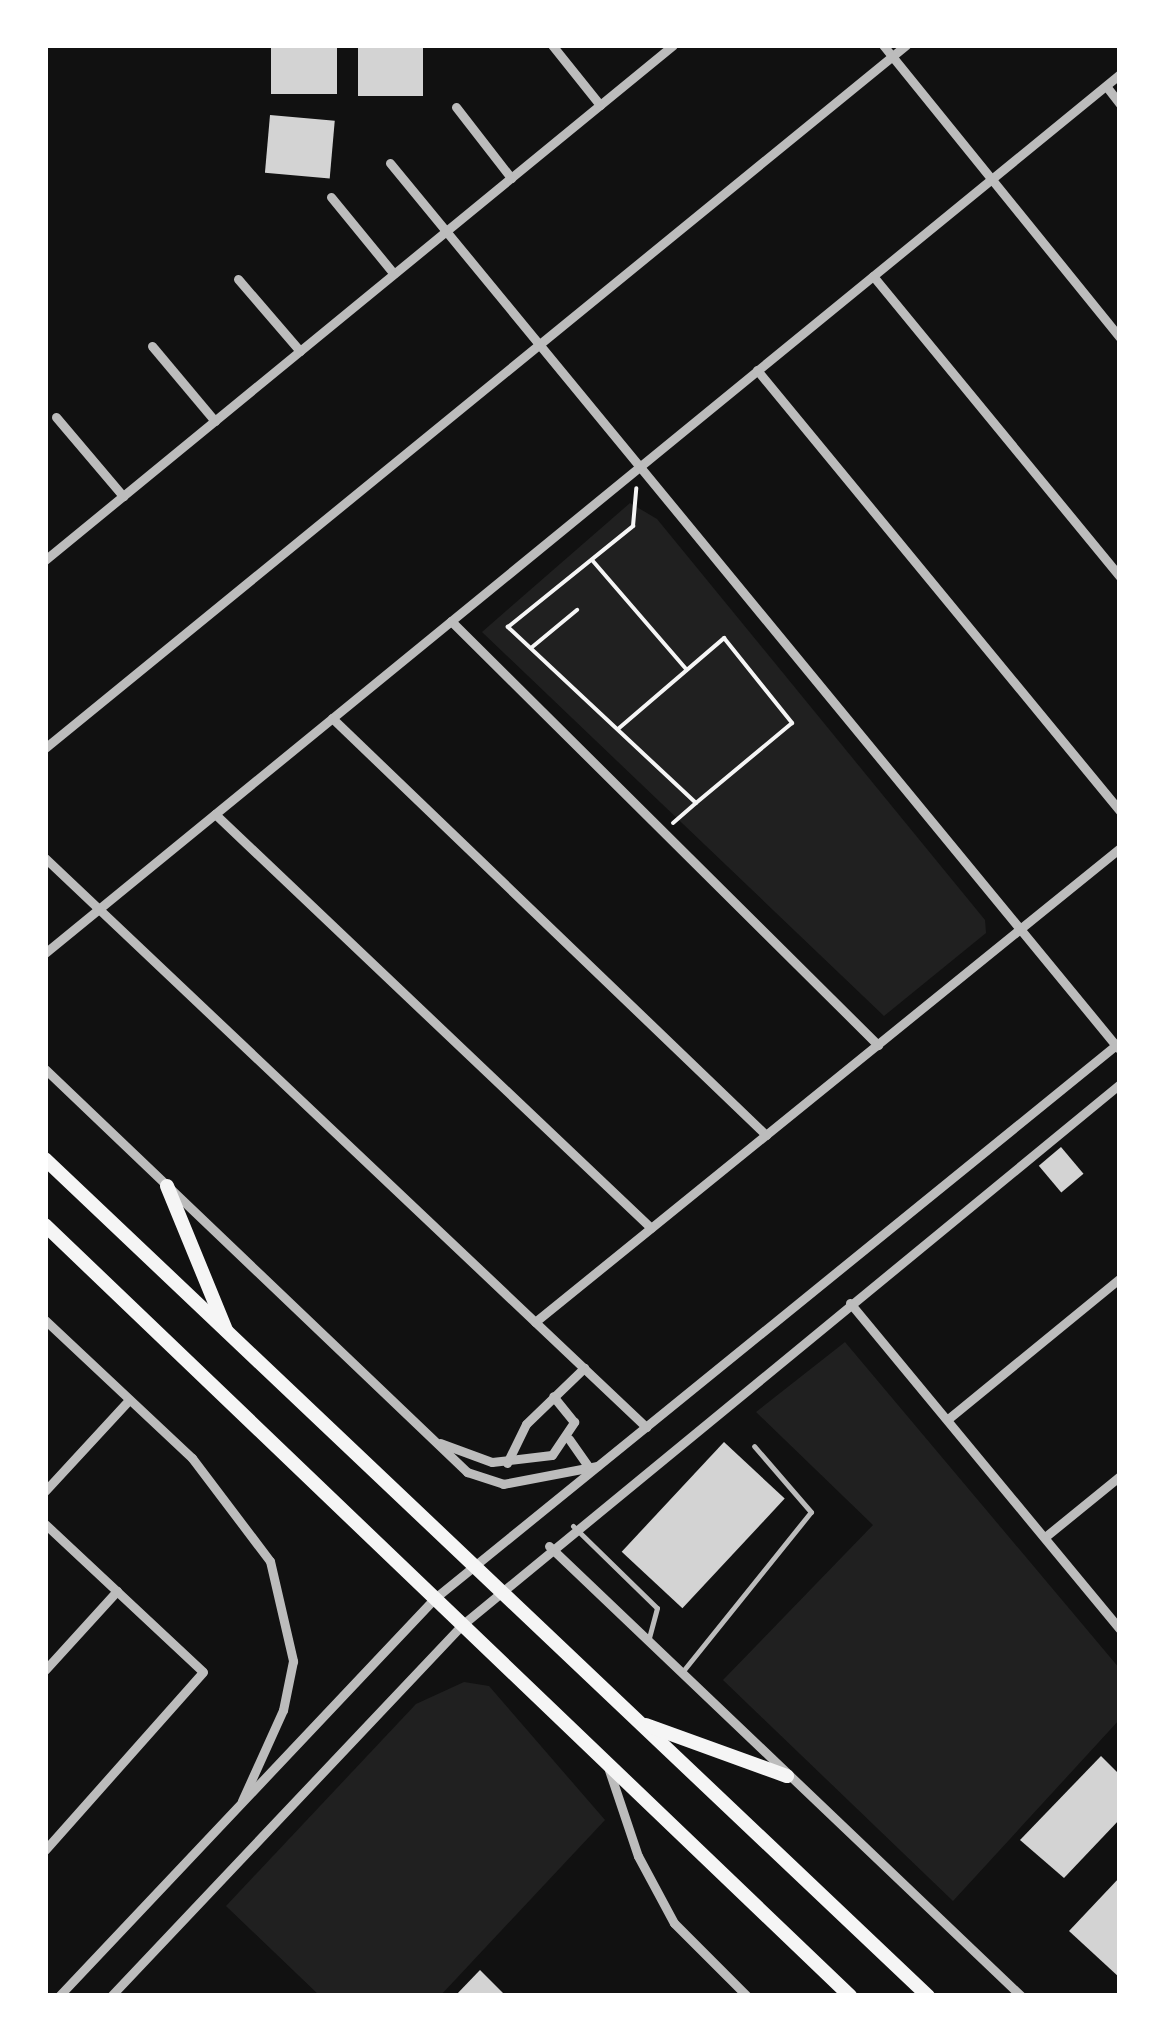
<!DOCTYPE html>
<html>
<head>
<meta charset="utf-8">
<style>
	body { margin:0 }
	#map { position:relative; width:1165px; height:2041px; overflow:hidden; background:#111; font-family:Mulish,sans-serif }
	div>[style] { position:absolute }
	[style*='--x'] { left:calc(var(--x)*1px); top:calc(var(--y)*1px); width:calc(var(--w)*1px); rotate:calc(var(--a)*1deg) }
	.green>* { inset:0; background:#202020 }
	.building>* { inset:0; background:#d3d3d3; transform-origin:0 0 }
	.path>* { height:4px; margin:-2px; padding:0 2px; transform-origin:2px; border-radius:2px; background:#f5f5f5 }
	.service>* { height:5px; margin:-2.5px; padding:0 2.5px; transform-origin:2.5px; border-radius:2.5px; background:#bcbcbc }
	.minor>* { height:9px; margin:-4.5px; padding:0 4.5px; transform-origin:4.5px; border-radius:4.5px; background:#bcbcbc }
	.primary>* { height:14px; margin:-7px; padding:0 7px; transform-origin:7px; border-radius:7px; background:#f5f5f5 }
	span { translate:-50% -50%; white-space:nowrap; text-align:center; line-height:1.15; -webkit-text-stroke:8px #fff; paint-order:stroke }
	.frame { position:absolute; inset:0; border:48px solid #fff; pointer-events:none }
</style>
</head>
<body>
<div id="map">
	<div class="green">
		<div style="clip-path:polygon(630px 503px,657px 519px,985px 920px,986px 933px,884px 1016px,482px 632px)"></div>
		<div style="clip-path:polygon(845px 1342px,1120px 1669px,1120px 1719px,953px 1901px,723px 1680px,873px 1525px,756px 1412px)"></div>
		<div style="clip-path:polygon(464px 1682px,489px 1686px,605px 1820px,440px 1996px,320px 1996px,226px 1906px,416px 1704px)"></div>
	</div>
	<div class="building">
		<div style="left:271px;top:45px;width:66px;height:49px"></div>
		<div style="left:358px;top:45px;width:65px;height:51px"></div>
		<div style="left:270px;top:115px;width:65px;height:58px;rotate:5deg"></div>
		<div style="left:1061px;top:1147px;width:35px;height:29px;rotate:50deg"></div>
		<div style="left:724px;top:1442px;width:83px;height:150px;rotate:43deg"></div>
		<div style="clip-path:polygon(1101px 1756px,1120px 1775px,1120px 1819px,1064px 1878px,1020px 1840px)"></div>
		<div style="clip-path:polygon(1120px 1877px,1120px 1978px,1069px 1931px)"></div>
		<div style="clip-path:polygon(480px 1970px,506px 1996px,455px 1996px)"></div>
	</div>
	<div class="path">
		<div style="--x:592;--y:560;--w:145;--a:49.2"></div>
		<div style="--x:531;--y:648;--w:60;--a:-39.6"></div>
		<div style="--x:618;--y:729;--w:140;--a:-40.6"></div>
		<div style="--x:724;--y:638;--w:109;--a:51.3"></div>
		<div style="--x:792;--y:723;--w:125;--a:140.2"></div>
		<div style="--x:696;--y:803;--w:258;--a:-136.9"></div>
		<div style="--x:508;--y:627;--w:161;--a:-38.9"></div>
		<div style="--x:633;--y:526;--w:38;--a:-85"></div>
		<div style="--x:673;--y:823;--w:30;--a:-41"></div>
	</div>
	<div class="service">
		<div style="--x:573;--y:1526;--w:117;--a:44.3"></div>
		<div style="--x:657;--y:1608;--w:31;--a:105"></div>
		<div style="--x:683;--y:1671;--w:204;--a:-51.2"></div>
		<div style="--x:811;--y:1512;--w:87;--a:-130.8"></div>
	</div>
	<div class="minor">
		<div style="--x:552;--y:45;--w:77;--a:51.3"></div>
		<div style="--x:883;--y:45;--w:377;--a:51"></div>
		<div style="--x:1106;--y:86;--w:23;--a:52"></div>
		<div style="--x:456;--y:107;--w:90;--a:52.2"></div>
		<div style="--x:390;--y:163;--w:1146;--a:50.56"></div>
		<div style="--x:331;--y:197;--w:99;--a:50.7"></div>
		<div style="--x:873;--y:276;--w:389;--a:50.6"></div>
		<div style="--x:238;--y:279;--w:95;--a:49.3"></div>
		<div style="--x:152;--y:346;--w:98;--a:50"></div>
		<div style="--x:757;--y:370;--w:571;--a:50.54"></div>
		<div style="--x:56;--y:417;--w:104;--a:49.7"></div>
		<div style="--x:45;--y:560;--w:812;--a:-39.35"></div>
		<div style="--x:451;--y:621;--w:602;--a:44.8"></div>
		<div style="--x:332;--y:718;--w:602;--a:43.86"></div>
		<div style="--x:45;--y:748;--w:1112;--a:-39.23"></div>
		<div style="--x:215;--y:814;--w:601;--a:43.52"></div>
		<div style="--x:45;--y:858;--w:828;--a:43.43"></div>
		<div style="--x:45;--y:953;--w:1389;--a:-39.27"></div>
		<div style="--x:45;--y:1069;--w:584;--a:43.68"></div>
		<div style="--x:467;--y:1472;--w:38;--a:18"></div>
		<div style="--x:503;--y:1484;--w:96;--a:-10.8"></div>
		<div style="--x:850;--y:1303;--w:423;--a:50.4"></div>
		<div style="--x:45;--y:1320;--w:202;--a:43.2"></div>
		<div style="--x:192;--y:1458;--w:129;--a:52.9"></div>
		<div style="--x:270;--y:1561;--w:103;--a:77"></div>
		<div style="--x:293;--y:1661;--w:50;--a:101.5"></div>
		<div style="--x:283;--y:1710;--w:100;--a:114.3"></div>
		<div style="--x:535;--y:1322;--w:753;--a:-39.02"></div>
		<div style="--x:948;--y:1419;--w:222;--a:-39.3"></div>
		<div style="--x:569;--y:1439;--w:35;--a:55"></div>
		<div style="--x:440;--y:1443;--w:55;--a:20.1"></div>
		<div style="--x:492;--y:1462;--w:60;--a:-6.7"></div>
		<div style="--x:552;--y:1455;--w:40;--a:-56"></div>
		<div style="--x:574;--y:1422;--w:33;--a:-129"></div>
		<div style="--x:507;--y:1463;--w:43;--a:-64"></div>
		<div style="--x:526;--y:1424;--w:81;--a:-44"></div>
		<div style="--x:45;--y:1491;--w:124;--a:-47.3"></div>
		<div style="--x:45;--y:1524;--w:216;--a:43.1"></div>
		<div style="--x:203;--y:1672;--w:238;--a:131.6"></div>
		<div style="--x:1045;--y:1537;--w:97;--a:-39.1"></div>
		<div style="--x:549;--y:1546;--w:652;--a:43.63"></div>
		<div style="--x:45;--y:1670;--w:107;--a:-47.7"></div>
		<div style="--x:608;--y:1767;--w:94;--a:71.4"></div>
		<div style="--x:638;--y:1856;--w:76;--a:61.8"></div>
		<div style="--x:674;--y:1923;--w:103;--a:45"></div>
		<div style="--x:59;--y:1996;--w:548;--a:-46.63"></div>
		<div style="--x:435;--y:1598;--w:882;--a:-39.07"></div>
		<div style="--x:111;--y:1996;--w:511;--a:-46.59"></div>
		<div style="--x:462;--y:1625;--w:852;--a:-39.43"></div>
	</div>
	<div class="primary">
		<div style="--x:45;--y:1159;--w:1217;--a:43.47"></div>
		<div style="--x:167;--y:1186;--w:156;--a:67.7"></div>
		<div style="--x:45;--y:1225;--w:1115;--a:43.76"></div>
		<div style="--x:646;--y:1725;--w:150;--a:19.9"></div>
	</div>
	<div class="frame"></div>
</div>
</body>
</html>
